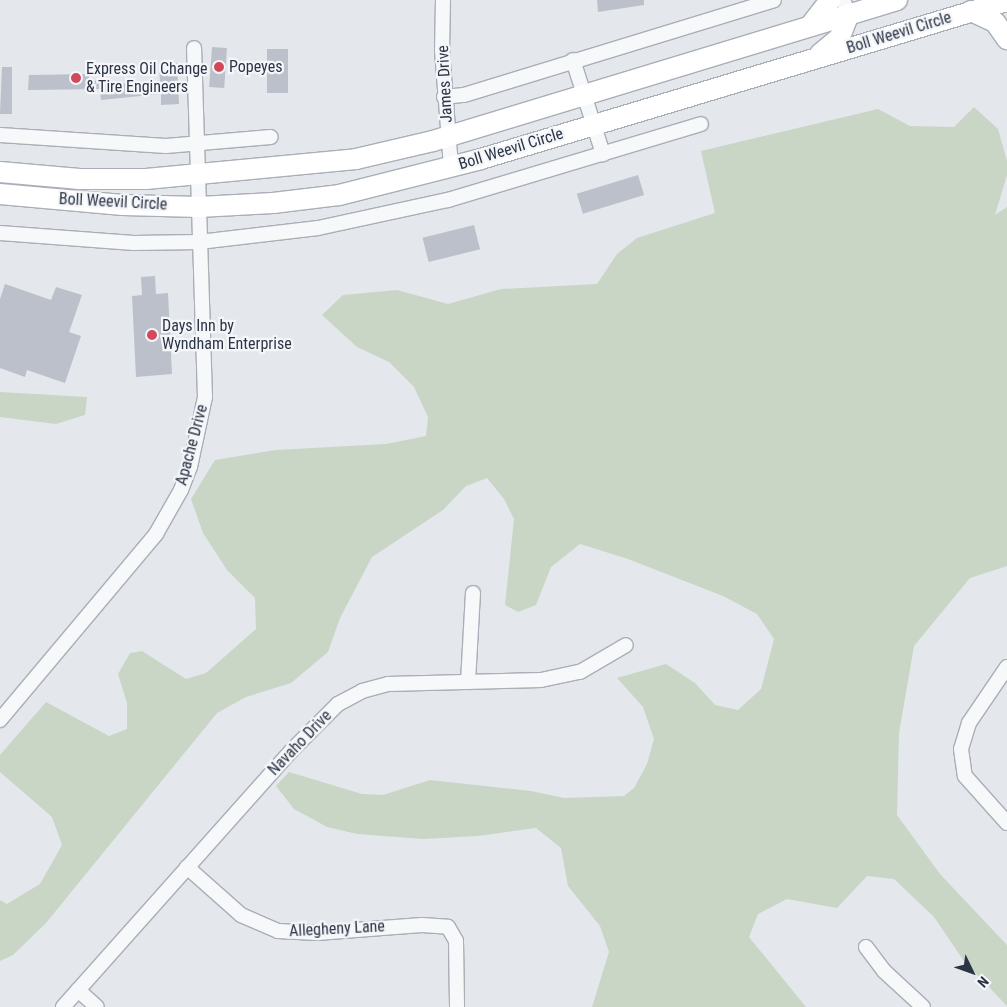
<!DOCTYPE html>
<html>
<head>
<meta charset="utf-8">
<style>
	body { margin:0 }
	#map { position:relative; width:1007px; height:1007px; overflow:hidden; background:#e4e7ec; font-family:"Roboto Condensed",sans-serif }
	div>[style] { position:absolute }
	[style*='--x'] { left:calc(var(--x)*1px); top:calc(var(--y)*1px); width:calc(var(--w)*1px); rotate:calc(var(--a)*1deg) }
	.green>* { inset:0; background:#c9d6c5 }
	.building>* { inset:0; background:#bbc0ca; transform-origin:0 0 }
	.roads { filter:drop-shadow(1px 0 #a9aeb7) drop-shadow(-1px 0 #a9aeb7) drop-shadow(0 1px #a9aeb7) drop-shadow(0 -1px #a9aeb7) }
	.minor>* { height:14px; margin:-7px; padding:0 7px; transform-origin:7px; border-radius:7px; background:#f7f8fa }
	.highway>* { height:20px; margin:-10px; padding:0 10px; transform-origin:10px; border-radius:10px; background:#fff }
	.dots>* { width:14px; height:14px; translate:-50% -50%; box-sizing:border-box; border:2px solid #f4f6f9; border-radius:50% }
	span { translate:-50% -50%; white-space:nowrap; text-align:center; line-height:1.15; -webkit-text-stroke:4.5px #f4f6f9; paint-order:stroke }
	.street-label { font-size:16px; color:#2b3445 }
	.poi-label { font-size:16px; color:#2b3445 }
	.left { translate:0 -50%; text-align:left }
	.north { position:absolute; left:947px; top:947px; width:50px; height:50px; -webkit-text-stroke:4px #f4f6f9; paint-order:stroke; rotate:132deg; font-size:14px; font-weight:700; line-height:20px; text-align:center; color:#2b3445 }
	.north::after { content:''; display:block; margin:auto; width:18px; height:22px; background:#2b3445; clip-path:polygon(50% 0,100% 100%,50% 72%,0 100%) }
</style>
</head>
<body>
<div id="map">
	<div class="green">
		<div style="clip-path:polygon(974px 107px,998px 129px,1007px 161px,1007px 175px,995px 215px,1007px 207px,1007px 566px,970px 578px,914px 646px,899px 733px,897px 815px,940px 874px,1007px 945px,1007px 1006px,964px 961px,934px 917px,894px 879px,867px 876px,837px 908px,787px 899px,758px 914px,749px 937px,806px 1007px,592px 1007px,609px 952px,600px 926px,568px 886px,561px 848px,536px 828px,478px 836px,423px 839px,357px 834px,327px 827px,294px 809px,276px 786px,289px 772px,362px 794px,383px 795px,430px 780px,531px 791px,564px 798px,624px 796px,634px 788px,647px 764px,654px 739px,643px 707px,617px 678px,666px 664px,695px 683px,715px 705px,738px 710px,761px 689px,774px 639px,757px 614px,723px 596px,628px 559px,580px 544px,551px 567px,536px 605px,518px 612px,505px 605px,514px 519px,504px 499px,487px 478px,466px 486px,443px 510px,372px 557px,340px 618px,328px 652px,291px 683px,246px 697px,217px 713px,46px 923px,13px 955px,0 961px,0 900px,7px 904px,40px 884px,62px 845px,52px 817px,0 772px,0 755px,46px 702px,109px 736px,127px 729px,127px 703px,118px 674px,130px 653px,142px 651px,186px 679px,206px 673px,256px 629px,255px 598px,227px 570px,203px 533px,191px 499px,215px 460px,276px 450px,386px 444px,426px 436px,428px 417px,414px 387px,389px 362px,357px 347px,322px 315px,343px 295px,397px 290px,448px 304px,501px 289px,597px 284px,617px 254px,637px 238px,715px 213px,701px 151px,878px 109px,910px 126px,954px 127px)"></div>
		<div style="clip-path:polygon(0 392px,87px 397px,85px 415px,56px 424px,0 417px)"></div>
	</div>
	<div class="building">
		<div style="clip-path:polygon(597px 0,644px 0,644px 5px,598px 12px)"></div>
		<div style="left:212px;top:47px;width:15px;height:40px;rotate:4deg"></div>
		<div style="left:267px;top:49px;width:21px;height:44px"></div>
		<div style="clip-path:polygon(177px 63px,179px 104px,161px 105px,161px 94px,101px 100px,100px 89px,28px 90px,29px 75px,89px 74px,89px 81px,110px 80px,111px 84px,160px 82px,159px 64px)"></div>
		<div style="clip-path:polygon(2px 67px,12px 67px,12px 114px,0 114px)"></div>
		<div style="left:638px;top:175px;width:21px;height:64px;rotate:73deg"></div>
		<div style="left:474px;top:225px;width:25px;height:53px;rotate:76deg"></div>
		<div style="clip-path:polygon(155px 276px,156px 294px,168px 293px,172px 374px,136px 377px,132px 296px,142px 295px,141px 277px)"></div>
		<div style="clip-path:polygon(5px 284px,51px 300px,56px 287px,82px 295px,69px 332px,81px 336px,65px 383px,27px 370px,25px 377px,0 368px,0 299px)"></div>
	</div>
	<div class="roads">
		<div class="minor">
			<div style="--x:443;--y:0;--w:50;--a:91.1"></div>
			<div style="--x:442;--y:50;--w:117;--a:85.6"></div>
			<div style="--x:843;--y:0;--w:15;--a:67"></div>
			<div style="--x:573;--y:60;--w:99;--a:72.3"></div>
			<div style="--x:444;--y:97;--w:20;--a:-6"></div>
			<div style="--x:464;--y:95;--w:324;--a:-17"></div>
			<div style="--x:0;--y:135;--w:166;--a:3.8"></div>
			<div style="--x:166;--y:146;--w:105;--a:-4.9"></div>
			<div style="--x:0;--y:233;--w:134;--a:4.3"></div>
			<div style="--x:134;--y:243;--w:65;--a:-0.9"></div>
			<div style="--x:199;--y:242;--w:120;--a:-6.7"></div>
			<div style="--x:318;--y:228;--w:133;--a:-12.2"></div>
			<div style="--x:448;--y:200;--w:264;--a:-16.7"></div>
			<div style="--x:1007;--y:667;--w:68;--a:124.2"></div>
			<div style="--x:969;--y:723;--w:27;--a:107"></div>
			<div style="--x:961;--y:749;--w:27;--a:82"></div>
			<div style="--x:965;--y:776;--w:63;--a:48.2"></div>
			<div style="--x:468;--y:682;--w:89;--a:-86.8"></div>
			<div style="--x:0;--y:720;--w:243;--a:-50"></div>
			<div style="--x:156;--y:534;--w:51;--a:-60.4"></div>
			<div style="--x:181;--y:490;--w:25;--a:-69"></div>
			<div style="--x:190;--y:467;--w:72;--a:-77.9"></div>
			<div style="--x:205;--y:397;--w:349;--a:-91.8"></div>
			<div style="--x:187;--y:867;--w:72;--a:41.6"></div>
			<div style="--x:241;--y:915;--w:40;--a:23.4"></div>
			<div style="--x:278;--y:931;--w:39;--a:3"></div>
			<div style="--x:317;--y:933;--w:105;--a:-4.4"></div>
			<div style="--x:422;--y:925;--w:26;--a:4"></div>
			<div style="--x:448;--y:927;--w:16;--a:60"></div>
			<div style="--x:456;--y:941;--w:66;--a:89.1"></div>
			<div style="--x:866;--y:947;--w:30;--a:53"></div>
			<div style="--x:884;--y:971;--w:53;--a:42.7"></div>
			<div style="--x:78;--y:990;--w:25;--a:42"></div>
			<div style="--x:63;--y:1007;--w:344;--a:-48.3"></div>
			<div style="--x:292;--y:750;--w:65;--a:-45"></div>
			<div style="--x:338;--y:704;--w:27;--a:-28"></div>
			<div style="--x:362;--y:691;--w:27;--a:-15"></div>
			<div style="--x:388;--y:684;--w:153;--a:-1.5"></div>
			<div style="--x:541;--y:680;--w:40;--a:-12"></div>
			<div style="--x:580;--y:672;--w:53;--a:-30.4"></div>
		</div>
		<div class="highway">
			<div style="--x:971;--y:11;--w:26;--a:25"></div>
			<div style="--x:995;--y:22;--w:21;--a:55"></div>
			<div style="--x:810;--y:26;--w:33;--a:-52"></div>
			<div style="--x:820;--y:54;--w:26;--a:-40"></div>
			<div style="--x:840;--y:37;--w:25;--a:-69"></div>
			<div style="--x:0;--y:172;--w:80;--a:5"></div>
			<div style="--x:80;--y:179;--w:66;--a:0"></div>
			<div style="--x:146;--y:179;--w:211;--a:-5.4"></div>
			<div style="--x:356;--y:159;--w:79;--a:-13.2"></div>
			<div style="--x:433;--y:141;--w:485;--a:-16.9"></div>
			<div style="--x:0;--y:194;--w:123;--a:5.1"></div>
			<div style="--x:123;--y:205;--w:76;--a:1.5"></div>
			<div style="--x:199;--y:207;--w:74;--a:-3.1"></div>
			<div style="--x:273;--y:203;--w:66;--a:-6.9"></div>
			<div style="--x:339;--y:195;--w:146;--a:-14.2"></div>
			<div style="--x:481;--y:159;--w:549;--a:-16.72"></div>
		</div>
	</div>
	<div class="dots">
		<div style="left:219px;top:67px;background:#d1495b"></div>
		<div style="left:76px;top:78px;background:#d1495b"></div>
		<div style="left:152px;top:335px;background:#d1495b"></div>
	</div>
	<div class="street-label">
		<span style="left:899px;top:33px;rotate:-17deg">Boll Weevil Circle</span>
		<span style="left:445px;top:84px;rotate:-93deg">James Drive</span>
		<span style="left:511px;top:149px;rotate:-17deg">Boll Weevil Circle</span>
		<span style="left:113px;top:202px;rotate:3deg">Boll Weevil Circle</span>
		<span style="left:192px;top:445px;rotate:-75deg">Apache Drive</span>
		<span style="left:300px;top:743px;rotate:-46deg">Navaho Drive</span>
		<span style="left:337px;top:929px;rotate:-3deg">Allegheny Lane</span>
	</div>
	<div class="poi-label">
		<span class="left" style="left:229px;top:67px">Popeyes</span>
		<span class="left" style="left:86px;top:78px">Express Oil Change<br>&amp; Tire Engineers</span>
		<span class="left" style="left:162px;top:335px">Days Inn by<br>Wyndham Enterprise</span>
	</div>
	<div class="north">N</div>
</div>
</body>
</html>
